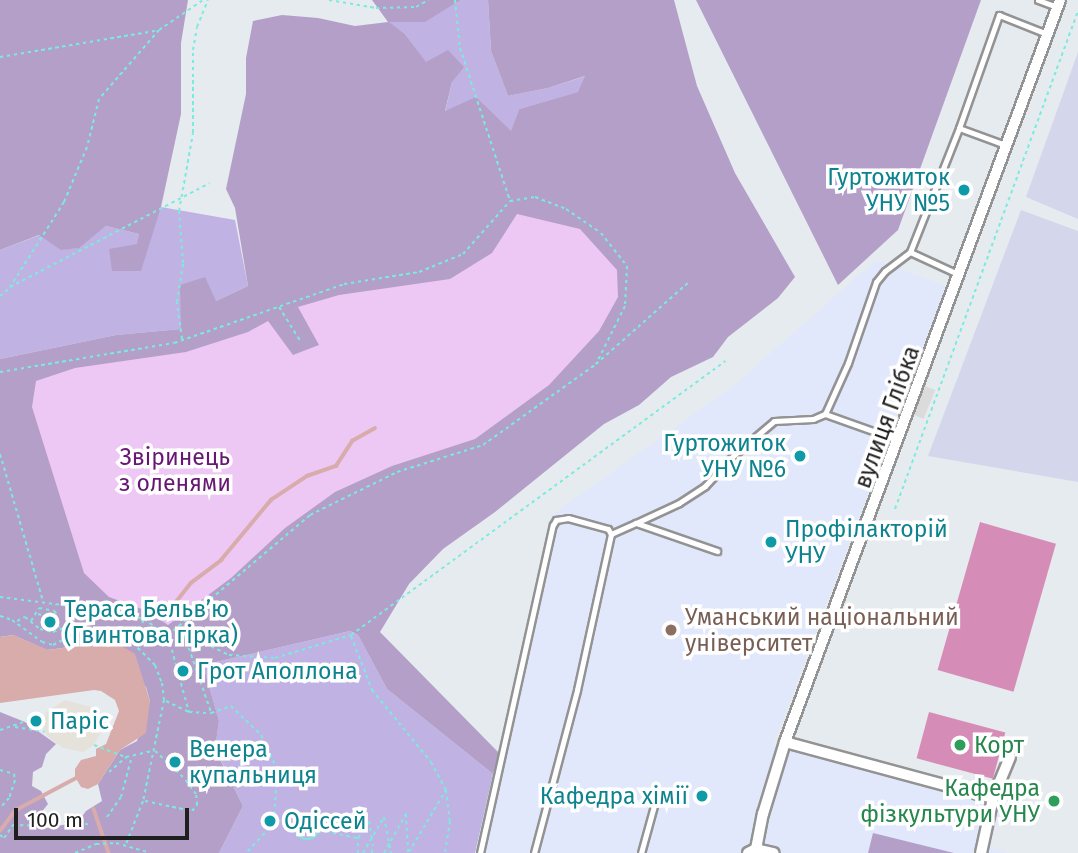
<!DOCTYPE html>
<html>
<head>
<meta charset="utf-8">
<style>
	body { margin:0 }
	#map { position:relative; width:1078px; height:853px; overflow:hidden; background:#e6ebef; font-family:"Fira Sans",sans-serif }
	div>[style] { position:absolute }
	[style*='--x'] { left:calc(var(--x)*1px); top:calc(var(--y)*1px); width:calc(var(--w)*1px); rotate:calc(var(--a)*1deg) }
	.education>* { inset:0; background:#e2e8fc }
	.farmland>* { inset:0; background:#d4d7eb }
	.grass>* { inset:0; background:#c0b2e3 }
	.forest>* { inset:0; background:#b49fc9 }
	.park>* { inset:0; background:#eec8f4 }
	.pitch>* { inset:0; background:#d58db8; transform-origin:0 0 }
	.parking>* { inset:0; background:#dbdbdb; transform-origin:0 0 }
	.plaza>* { inset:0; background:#e4e2db }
	.water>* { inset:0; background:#d7acab }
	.stream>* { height:3.5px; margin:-1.75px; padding:0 1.75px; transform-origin:1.75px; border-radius:1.75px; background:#d7acab }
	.path>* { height:2px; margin-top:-1px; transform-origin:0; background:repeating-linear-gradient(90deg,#7bebde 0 3.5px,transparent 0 7px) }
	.path>.ring { margin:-1px; padding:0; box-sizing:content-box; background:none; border:2px solid #7bebde; border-radius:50% }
	.roads { filter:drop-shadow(2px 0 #939393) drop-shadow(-2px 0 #939393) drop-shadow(0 2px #939393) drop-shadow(0 -2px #939393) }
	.service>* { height:5px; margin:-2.5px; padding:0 2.5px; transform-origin:2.5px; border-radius:2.5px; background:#fff }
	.minor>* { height:10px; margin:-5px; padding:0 5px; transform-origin:5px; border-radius:5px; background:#fff }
	.dots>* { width:19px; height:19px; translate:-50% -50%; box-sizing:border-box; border:4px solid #fff; border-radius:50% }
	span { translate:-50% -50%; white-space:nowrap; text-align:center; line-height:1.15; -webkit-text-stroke:7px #fff; paint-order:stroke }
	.culture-label { font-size:23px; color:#0d838f }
	.right { translate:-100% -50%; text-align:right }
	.left { translate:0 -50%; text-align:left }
	.street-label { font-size:23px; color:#1f1f1f }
	.park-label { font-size:23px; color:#661872 }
	.education-label { font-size:23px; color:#785e54 }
	.leisure-label { font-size:23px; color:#27864d }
	.scale { position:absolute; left:14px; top:808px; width:175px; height:32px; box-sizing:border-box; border:4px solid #1f1f1f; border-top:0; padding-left:9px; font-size:21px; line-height:24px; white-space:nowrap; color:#1f1f1f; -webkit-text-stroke:5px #fff; paint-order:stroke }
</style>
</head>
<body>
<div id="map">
	<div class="education">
		<div style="clip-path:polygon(876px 260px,946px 286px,773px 745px,1000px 807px,990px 848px,1009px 853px,477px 853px,552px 515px,735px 385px)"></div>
	</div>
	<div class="farmland">
		<div style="clip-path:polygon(1078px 52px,1078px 219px,1026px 197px)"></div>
		<div style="clip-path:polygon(1021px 210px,1078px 231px,1078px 482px,928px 456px)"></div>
	</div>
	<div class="grass">
		<div style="clip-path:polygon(461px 0,488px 0,491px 51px,508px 96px,548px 88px,586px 76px,579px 92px,519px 109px,511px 132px,445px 112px,452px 82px,426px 63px,405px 34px,388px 22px,424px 22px)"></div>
		<div style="clip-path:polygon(161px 207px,235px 220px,248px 286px,216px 301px,181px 329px,116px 335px,0 359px,0 250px,40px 235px,61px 249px,78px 248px,106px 226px,139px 234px,138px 244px,112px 271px,151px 230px)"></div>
		<div style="clip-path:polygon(350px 631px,358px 635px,387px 689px,493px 774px,475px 853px,219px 853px,243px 806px,215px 748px,219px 721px,203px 665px)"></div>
	</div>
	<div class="forest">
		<div style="clip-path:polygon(0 0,188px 0,181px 43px,181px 114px,161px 207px,141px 271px,112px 271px,109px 249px,137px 244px,139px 234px,106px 226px,79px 248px,61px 250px,39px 235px,0 250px)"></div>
		<div style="clip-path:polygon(372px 0,461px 0,425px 22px,389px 22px,405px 34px,426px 62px,448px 50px,464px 67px,452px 82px,445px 111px,476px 97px,511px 131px,519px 109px,578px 92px,585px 76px,548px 88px,508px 96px,491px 51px,488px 0,674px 0,697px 86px,735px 173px,795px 277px,778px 298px,728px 337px,713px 357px,671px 377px,639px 405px,604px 424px,495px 512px,443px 549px,409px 584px,380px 632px,499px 753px,493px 774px,387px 689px,358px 635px,350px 631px,203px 665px,219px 721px,215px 749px,243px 806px,219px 853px,0 853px,0 712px,25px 722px,56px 744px,46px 754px,42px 767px,33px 772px,32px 786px,41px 791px,48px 804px,36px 819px,47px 828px,78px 822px,86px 811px,102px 801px,98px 784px,120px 750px,137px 741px,150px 701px,146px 687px,86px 636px,63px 648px,47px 650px,13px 635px,0 637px,0 359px,116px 335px,181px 329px,180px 285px,205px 277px,216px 301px,248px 286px,235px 208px,226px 189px,246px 94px,246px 58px,253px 21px,282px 15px,318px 18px,355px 26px,388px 22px)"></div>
		<div style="clip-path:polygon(696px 0,981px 0,898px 230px,838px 285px)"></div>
		<div style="clip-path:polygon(873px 833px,954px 853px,868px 853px)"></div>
	</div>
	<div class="park">
		<div style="clip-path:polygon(517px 214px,580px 229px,617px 270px,618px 297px,599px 331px,549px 385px,475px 439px,392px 466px,335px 492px,285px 528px,231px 578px,168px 625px,150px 612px,109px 597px,84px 573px,32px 407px,36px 381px,75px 368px,186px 352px,248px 332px,268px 321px,293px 355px,319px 345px,298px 307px,339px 295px,450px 279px,492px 253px)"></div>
	</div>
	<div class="pitch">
		<div style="left:980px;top:522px;width:79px;height:154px;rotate:16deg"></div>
		<div style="left:929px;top:712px;width:79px;height:48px;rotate:15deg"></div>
	</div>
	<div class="parking">
		<div style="left:925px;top:386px;width:11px;height:31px;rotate:22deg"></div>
	</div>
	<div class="plaza">
		<div style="clip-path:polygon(65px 700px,91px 707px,100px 721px,100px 734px,94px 745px,83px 752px,63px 748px,47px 736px,43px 728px,46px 712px)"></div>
	</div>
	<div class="water">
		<div style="clip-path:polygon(13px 635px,48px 650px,63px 648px,86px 636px,110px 639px,135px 654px,150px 701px,146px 733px,120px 750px,98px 784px,88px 789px,81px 787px,75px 777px,75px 769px,81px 760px,96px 756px,96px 749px,106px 744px,119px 711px,115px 700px,101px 691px,94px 690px,0 703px,0 637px)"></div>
	</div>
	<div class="stream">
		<div style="--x:164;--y:617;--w:43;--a:-51.5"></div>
		<div style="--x:191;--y:583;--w:38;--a:-37"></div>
		<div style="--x:221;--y:560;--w:78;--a:-50.2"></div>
		<div style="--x:271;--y:500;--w:43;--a:-33.7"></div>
		<div style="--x:307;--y:476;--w:31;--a:-19"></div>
		<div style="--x:336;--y:466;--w:30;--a:-57"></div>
		<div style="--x:352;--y:441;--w:26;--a:-29"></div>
		<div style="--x:94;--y:809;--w:46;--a:71.2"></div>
		<div style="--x:0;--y:831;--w:26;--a:-53"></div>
		<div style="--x:16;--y:810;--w:72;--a:-28"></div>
	</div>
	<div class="path">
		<div style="--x:329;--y:0;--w:48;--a:9.7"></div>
		<div style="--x:376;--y:8;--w:40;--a:-1.4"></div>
		<div style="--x:416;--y:7;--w:14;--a:-30"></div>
		<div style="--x:455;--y:0;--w:48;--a:84.1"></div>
		<div style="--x:460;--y:48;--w:161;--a:71.9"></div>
		<div style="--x:159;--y:30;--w:91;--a:131"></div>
		<div style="--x:99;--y:99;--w:49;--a:104"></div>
		<div style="--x:87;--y:147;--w:60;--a:112.7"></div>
		<div style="--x:64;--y:202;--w:101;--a:122.4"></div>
		<div style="--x:10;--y:287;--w:225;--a:-27.5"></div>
		<div style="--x:0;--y:57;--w:161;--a:-9.6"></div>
		<div style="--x:159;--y:30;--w:53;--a:-34.3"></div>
		<div style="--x:0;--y:296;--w:13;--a:-39"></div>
		<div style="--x:279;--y:307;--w:41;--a:57.8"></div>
		<div style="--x:182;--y:339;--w:37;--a:-98"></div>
		<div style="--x:177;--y:302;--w:39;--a:-81"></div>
		<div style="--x:183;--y:263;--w:52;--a:-94.4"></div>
		<div style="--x:179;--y:211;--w:79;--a:-79.8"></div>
		<div style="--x:193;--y:133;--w:83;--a:-90"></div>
		<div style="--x:193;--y:50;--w:23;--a:-80"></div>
		<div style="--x:197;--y:27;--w:29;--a:-68"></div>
		<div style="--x:0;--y:372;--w:176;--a:-9.5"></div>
		<div style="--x:174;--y:343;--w:180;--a:-19.1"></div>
		<div style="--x:344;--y:284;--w:76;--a:-9.1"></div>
		<div style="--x:419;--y:272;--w:48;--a:-22.2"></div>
		<div style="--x:463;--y:254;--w:71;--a:-48.4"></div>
		<div style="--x:510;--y:201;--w:25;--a:-9"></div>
		<div style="--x:535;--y:197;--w:33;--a:21"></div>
		<div style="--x:566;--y:209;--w:42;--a:34.4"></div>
		<div style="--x:601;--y:233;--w:42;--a:51.8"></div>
		<div style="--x:627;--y:266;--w:40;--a:92.9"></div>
		<div style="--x:625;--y:306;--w:65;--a:116.6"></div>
		<div style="--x:0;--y:454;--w:153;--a:73.7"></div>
		<div style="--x:895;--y:509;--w:531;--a:-69.82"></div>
		<div style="--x:0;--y:597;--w:118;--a:7.3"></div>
		<div style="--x:117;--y:612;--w:28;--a:15"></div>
		<div style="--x:144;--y:619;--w:28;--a:35"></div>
		<div style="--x:38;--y:614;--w:19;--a:16"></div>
		<div style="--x:0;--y:616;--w:13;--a:18"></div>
		<div style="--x:12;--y:620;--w:37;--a:36"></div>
		<div style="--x:42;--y:642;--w:11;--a:15"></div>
		<div style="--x:53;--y:645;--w:35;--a:-27"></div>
		<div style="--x:84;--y:629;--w:17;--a:0"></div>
		<div style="--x:101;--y:629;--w:35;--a:24"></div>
		<div style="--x:133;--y:643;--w:31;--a:45"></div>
		<div style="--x:155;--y:665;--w:19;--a:69"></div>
		<div style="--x:162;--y:683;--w:17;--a:83"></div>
		<div style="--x:164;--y:700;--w:103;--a:101.7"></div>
		<div style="--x:143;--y:801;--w:46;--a:111.6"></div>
		<div style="--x:17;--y:621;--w:9;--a:-27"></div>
		<div style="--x:25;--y:617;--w:19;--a:39"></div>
		<div style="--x:40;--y:629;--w:13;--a:13"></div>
		<div style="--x:53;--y:632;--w:20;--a:-20"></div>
		<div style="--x:72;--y:625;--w:10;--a:37"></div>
		<div style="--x:31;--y:621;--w:15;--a:-58"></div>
		<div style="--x:39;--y:608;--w:16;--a:11"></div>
		<div style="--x:55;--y:611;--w:17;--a:77"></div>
		<div style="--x:182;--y:628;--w:89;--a:71"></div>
		<div style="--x:186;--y:634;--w:48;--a:26"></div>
		<div style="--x:229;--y:655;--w:46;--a:3.7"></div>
		<div style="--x:275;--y:658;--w:79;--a:-16.8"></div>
		<div style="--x:351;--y:635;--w:464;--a:-36.2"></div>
		<div style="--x:168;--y:635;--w:186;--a:-40.2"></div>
		<div style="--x:310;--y:515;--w:97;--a:-26.3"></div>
		<div style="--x:397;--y:472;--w:90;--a:-17.4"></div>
		<div style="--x:483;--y:445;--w:139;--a:-35.6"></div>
		<div style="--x:596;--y:364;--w:125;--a:-41.4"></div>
		<div style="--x:168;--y:636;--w:79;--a:74.6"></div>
		<div style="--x:351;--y:636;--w:58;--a:68.7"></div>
		<div style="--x:372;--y:690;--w:93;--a:50.7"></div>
		<div style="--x:431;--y:762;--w:32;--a:62"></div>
		<div style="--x:446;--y:790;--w:31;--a:83"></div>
		<div style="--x:450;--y:821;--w:32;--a:99"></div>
		<div style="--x:133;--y:642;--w:25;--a:-64"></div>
		<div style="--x:166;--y:701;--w:25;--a:26"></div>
		<div style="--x:189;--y:712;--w:22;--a:3"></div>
		<div style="--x:211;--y:713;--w:21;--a:-19"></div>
		<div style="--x:231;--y:706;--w:42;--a:44"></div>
		<div style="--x:261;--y:735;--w:38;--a:65"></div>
		<div style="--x:277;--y:769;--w:54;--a:93.2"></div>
		<div style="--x:274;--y:823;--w:41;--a:133"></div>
		<div style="--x:15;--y:727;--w:30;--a:9"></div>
		<div style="--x:0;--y:730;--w:46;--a:-18.8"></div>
		<div style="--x:94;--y:745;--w:33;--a:21"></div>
		<div style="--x:0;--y:770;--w:15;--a:16"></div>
		<div style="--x:14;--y:774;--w:6;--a:81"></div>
		<div style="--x:15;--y:780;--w:19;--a:108"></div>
		<div style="--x:9;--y:798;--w:13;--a:132"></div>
		<div style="--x:109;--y:772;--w:23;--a:-41"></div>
		<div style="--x:126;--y:757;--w:28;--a:-13"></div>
		<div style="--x:145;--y:801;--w:48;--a:12"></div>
		<div style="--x:192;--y:811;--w:8;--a:-50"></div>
		<div style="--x:197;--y:805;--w:11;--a:-95"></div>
		<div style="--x:196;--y:794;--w:21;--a:-127"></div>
		<div style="--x:183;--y:777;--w:38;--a:-137"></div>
		<div class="ring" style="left:295px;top:815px;width:22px;height:22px"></div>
		<div style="--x:107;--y:817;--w:24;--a:-55"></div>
		<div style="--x:121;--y:797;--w:42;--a:-75"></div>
		<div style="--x:275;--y:823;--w:19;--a:9"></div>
		<div style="--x:319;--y:830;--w:39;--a:12"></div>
		<div style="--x:0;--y:835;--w:5;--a:37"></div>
		<div style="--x:4;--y:838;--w:16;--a:-55"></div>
		<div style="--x:13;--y:825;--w:25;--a:2"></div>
		<div style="--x:38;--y:826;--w:20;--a:-15"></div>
		<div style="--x:57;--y:821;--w:31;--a:6"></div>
		<div style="--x:409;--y:852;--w:72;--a:-59.2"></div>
		<div style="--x:75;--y:853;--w:23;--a:-23"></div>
		<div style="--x:96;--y:844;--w:20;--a:-3"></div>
		<div style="--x:116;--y:843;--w:35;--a:16"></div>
		<div style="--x:358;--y:853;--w:15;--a:-90"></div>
		<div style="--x:358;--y:838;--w:20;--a:-57"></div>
		<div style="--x:369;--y:821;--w:17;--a:80"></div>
		<div style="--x:363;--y:853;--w:42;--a:-59.7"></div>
		<div style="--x:384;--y:817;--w:37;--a:79"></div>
		<div style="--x:372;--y:853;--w:9;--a:-84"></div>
		<div style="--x:384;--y:853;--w:45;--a:-60.6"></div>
		<div style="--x:406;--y:814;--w:39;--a:87"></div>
	</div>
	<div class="roads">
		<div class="service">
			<div style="--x:1038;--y:0;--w:20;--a:20"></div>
			<div style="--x:959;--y:128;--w:120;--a:-70.5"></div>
			<div style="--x:999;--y:15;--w:52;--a:21.6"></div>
			<div style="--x:960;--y:275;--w:55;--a:-155.3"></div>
			<div style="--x:910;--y:252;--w:133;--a:-68.4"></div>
			<div style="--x:959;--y:128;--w:52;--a:20.2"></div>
			<div style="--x:825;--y:414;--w:77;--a:19.6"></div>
			<div style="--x:636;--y:523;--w:47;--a:-24.9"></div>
			<div style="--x:679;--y:503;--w:31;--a:-33"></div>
			<div style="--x:705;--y:486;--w:42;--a:-46.9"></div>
			<div style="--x:734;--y:455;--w:52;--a:-40.4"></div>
			<div style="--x:774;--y:421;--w:39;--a:-3"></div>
			<div style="--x:813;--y:419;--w:13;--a:-23"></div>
			<div style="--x:825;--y:414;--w:56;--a:-65.7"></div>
			<div style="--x:848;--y:363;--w:86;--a:-70.9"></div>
			<div style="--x:876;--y:282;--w:14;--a:-51"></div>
			<div style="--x:885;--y:271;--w:31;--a:-37"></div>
			<div style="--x:480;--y:853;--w:336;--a:-77.5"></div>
			<div style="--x:553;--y:525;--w:6;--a:-59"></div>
			<div style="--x:556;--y:520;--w:12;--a:-9"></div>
			<div style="--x:568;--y:518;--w:41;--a:15.4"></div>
			<div style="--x:608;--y:529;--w:6;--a:59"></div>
			<div style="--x:534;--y:853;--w:169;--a:-75.2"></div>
			<div style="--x:577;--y:690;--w:160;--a:-77.7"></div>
			<div style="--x:611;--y:534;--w:27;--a:-24"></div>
			<div style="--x:636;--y:523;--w:86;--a:19.1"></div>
			<div style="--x:641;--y:853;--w:53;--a:-74.6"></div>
		</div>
		<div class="minor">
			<div style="--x:785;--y:742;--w:215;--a:15.1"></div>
			<div style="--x:993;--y:798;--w:56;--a:102.3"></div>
			<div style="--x:993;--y:798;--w:44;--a:-67.5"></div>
			<div style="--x:756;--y:849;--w:36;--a:-79"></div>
			<div style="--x:763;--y:814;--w:75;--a:-73"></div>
			<div style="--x:785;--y:742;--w:791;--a:-69.66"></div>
			<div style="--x:748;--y:853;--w:9;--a:-27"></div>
			<div style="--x:756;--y:849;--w:18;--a:13"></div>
		</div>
	</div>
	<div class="dots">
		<div style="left:964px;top:190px;background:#0f9aa8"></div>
		<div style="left:800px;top:456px;background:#0f9aa8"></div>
		<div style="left:771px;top:542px;background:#0f9aa8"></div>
		<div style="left:50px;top:622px;background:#0f9aa8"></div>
		<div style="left:671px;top:630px;background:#8d6e63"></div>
		<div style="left:183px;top:671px;background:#0f9aa8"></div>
		<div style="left:36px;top:721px;background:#0f9aa8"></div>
		<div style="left:960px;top:745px;background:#2e9e5b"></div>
		<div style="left:175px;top:762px;background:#0f9aa8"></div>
		<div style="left:702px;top:796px;background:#0f9aa8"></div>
		<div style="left:1054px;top:801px;background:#2e9e5b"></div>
		<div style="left:270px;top:821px;background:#0f9aa8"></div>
	</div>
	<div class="culture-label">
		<span class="right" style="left:950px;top:190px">Гуртожиток<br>УНУ №5</span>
		<span class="right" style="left:786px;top:456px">Гуртожиток<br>УНУ №6</span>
		<span class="left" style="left:785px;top:542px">Профілакторій<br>УНУ</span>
		<span class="left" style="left:64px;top:622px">Тераса Бельв’ю<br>(Гвинтова гірка)</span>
		<span class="left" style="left:197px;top:671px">Грот Аполлона</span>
		<span class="left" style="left:50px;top:721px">Паріс</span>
		<span class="left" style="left:189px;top:762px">Венера<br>купальниця</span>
		<span class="right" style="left:688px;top:796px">Кафедра хімії</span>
		<span class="left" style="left:284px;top:821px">Одіссей</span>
	</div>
	<div class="street-label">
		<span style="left:887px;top:417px;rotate:-70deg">вулиця Глібка</span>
	</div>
	<div class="park-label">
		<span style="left:175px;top:470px">Звіринець<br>з оленями</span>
	</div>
	<div class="education-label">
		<span class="left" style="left:685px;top:630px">Уманський національний<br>університет</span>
	</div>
	<div class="leisure-label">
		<span class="left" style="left:974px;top:745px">Корт</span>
		<span class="right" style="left:1040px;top:801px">Кафедра<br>фізкультури УНУ</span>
	</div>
	<div class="scale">100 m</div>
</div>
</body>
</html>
